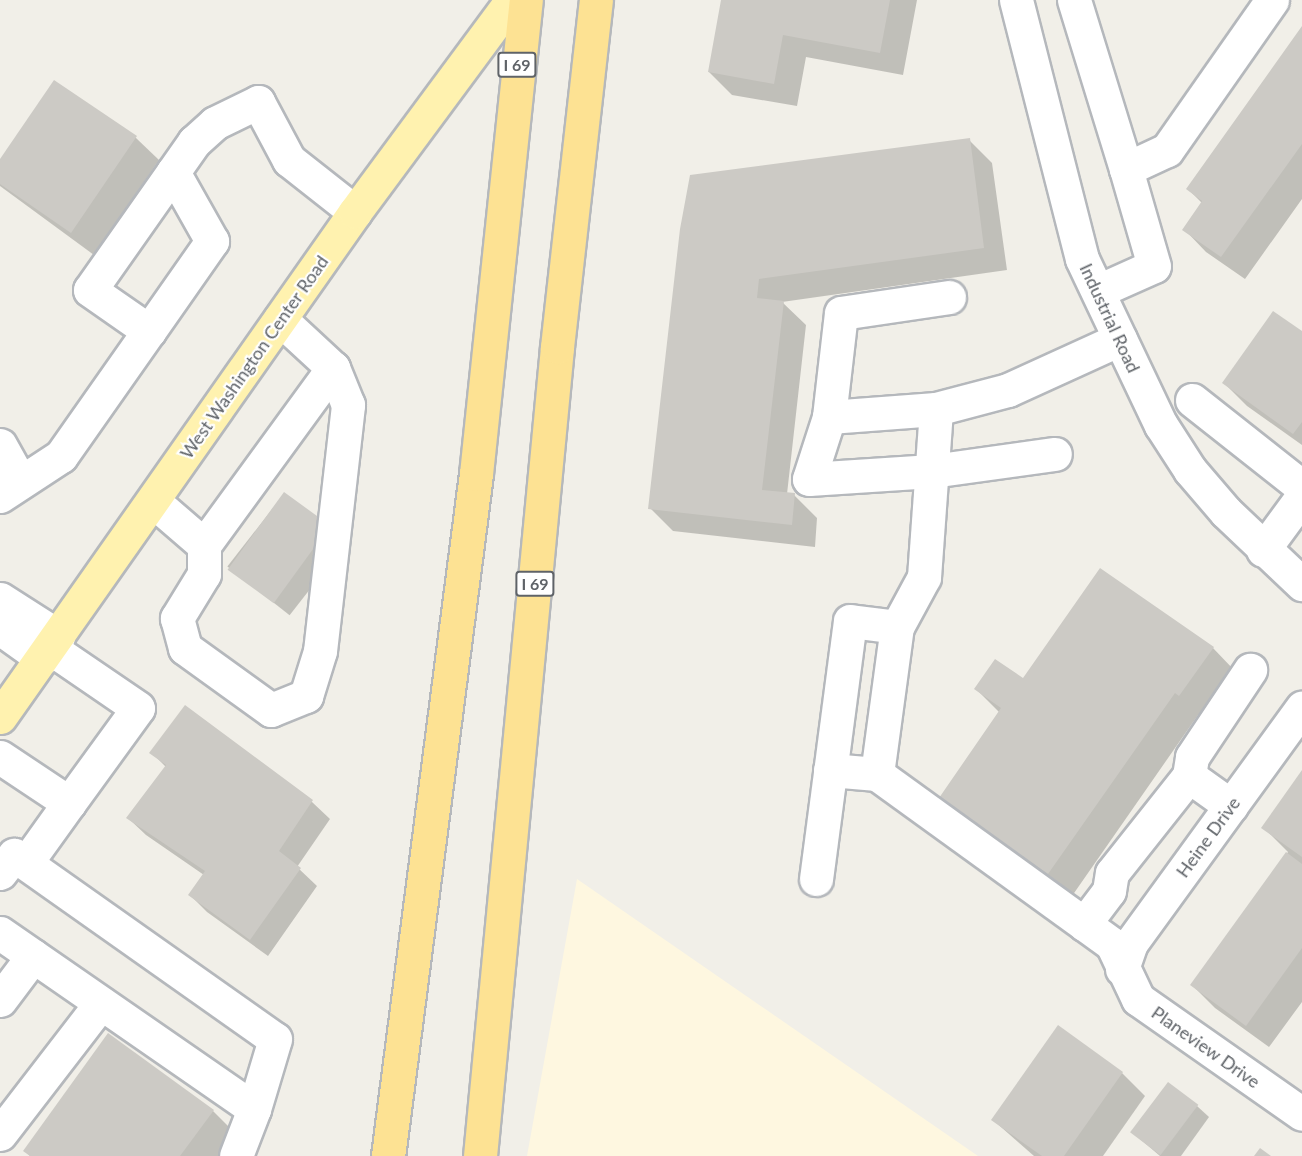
<!DOCTYPE html>
<html>
<head>
<meta charset="utf-8">
<style>
	body { margin:0 }
	#map { position:relative; width:1302px; height:1156px; overflow:hidden; background:#f1efe8; font-family:Lato,sans-serif }
	div>[style] { position:absolute }
	[style*='--x'] { left:calc(var(--x)*1px); top:calc(var(--y)*1px); width:calc(var(--w)*1px); rotate:calc(var(--a)*1deg) }
	.commercial>* { inset:0; background:#fef7e0 }
	.shadow>* { inset:0; background:#0003; transform-origin:0 0 }
	.building>* { inset:0; background:#cccac5; transform-origin:0 0 }
	.roads { filter:drop-shadow(2px 0 #b5b8bc) drop-shadow(-2px 0 #b5b8bc) drop-shadow(0 2px #b5b8bc) drop-shadow(0 -2px #b5b8bc) }
	.minor>* { height:33px; margin:-16.5px; padding:0 16.5px; transform-origin:16.5px; border-radius:16.5px; background:#fff }
	.major>* { height:33px; margin:-16.5px; padding:0 16.5px; transform-origin:16.5px; border-radius:16.5px; background:#fff2af }
	.highway>* { height:33px; margin:-16.5px; padding:0 16.5px; transform-origin:16.5px; border-radius:16.5px; background:#fde293 }
	span { translate:-50% -50%; white-space:nowrap; text-align:center; line-height:1.15; -webkit-text-stroke:4.5px #fff; paint-order:stroke }
	.shield-label span { padding:2px 4px; background:#fff; border:2px solid; border-radius:4px; -webkit-text-stroke-width:0 }
	.shield-label { font-size:16px; color:#5f6368; font-weight:700 }
	.street-label { font-size:18px; color:#5f6368 }
</style>
</head>
<body>
<div id="map">
	<div class="commercial">
		<div style="clip-path:polygon(577px 879px,978px 1156px,527px 1156px)"></div>
	</div>
	<div class="shadow">
		<div style="clip-path:polygon(723px 0,917px 0,903px 75px,806px 57px,797px 106px,732px 95px,709px 72px)"></div>
		<div style="clip-path:polygon(1302px 28px,1302px 199px,1245px 279px,1206px 252px,1184px 229px,1202px 203px,1188px 189px)"></div>
		<div style="clip-path:polygon(54px 82px,136px 138px,159px 160px,94px 255px,0 186px,0 161px)"></div>
		<div style="clip-path:polygon(969px 140px,992px 163px,1007px 270px,782px 302px,806px 325px,787px 494px,794px 495px,817px 518px,815px 547px,673px 531px,650px 508px,681px 229px)"></div>
		<div style="clip-path:polygon(1302px 333px,1302px 445px,1247px 406px,1224px 383px)"></div>
		<div style="left:284px;top:494px;width:79px;height:92px;rotate:38deg"></div>
		<div style="clip-path:polygon(1213px 648px,1235px 671px,1202px 718px,1198px 715px,1072px 896px,964px 821px,941px 798px,1000px 713px,976px 689px)"></div>
		<div style="clip-path:polygon(185px 707px,312px 802px,330px 819px,297px 867px,317px 886px,268px 956px,207px 912px,190px 895px,204px 875px,146px 835px,128px 818px,166px 767px,151px 752px)"></div>
		<div style="clip-path:polygon(1302px 773px,1302px 1002px,1269px 1047px,1215px 1008px,1192px 985px,1288px 852px,1263px 827px)"></div>
		<div style="clip-path:polygon(1122px 1073px,1145px 1096px,1103px 1156px,1034px 1156px,993px 1120px)"></div>
		<div style="clip-path:polygon(1197px 1106px,1209px 1117px,1181px 1156px,1160px 1156px,1133px 1133px)"></div>
		<div style="clip-path:polygon(213px 1111px,236px 1134px,219px 1156px,30px 1156px,25px 1151px)"></div>
	</div>
	<div class="building">
		<div style="clip-path:polygon(721px 0,890px 0,880px 53px,783px 35px,774px 84px,708px 72px)"></div>
		<div style="clip-path:polygon(1302px 26px,1302px 144px,1221px 257px,1182px 230px,1202px 201px,1186px 189px)"></div>
		<div style="clip-path:polygon(54px 80px,137px 136px,71px 233px,0 184px,0 159px)"></div>
		<div style="clip-path:polygon(970px 138px,984px 248px,759px 279px,757px 298px,784px 301px,762px 490px,795px 493px,792px 525px,648px 509px,680px 229px,690px 175px)"></div>
		<div style="clip-path:polygon(1273px 311px,1302px 331px,1302px 422px,1293px 434px,1222px 383px)"></div>
		<div style="left:284px;top:492px;width:57px;height:96px;rotate:36deg"></div>
		<div style="clip-path:polygon(1100px 568px,1214px 647px,1179px 696px,1175px 693px,1048px 874px,939px 798px,1001px 708px,974px 689px,995px 659px,1023px 678px)"></div>
		<div style="clip-path:polygon(185px 705px,313px 800px,279px 851px,301px 868px,250px 940px,188px 895px,205px 871px,126px 818px,166px 765px,149px 753px)"></div>
		<div style="clip-path:polygon(1302px 770px,1302px 857px,1261px 828px)"></div>
		<div style="clip-path:polygon(1286px 852px,1302px 864px,1302px 948px,1246px 1026px,1190px 985px)"></div>
		<div style="clip-path:polygon(1058px 1025px,1123px 1072px,1064px 1156px,1042px 1156px,991px 1120px)"></div>
		<div style="clip-path:polygon(108px 1033px,214px 1110px,180px 1156px,30px 1156px,23px 1151px)"></div>
		<div style="left:1168px;top:1082px;width:38px;height:63px;rotate:37deg"></div>
		<div style="clip-path:polygon(1260px 1148px,1271px 1156px,1254px 1156px)"></div>
	</div>
	<div class="roads">
		<div class="minor">
			<div style="--x:1016;--y:0;--w:267;--a:75.7"></div>
			<div style="--x:1082;--y:259;--w:184;--a:64.6"></div>
			<div style="--x:1161;--y:425;--w:54;--a:57.2"></div>
			<div style="--x:1190;--y:470;--w:55;--a:49.4"></div>
			<div style="--x:1226;--y:512;--w:105;--a:43.5"></div>
			<div style="--x:1074;--y:0;--w:177;--a:72.9"></div>
			<div style="--x:173;--y:172;--w:37;--a:-55"></div>
			<div style="--x:194;--y:142;--w:28;--a:-42"></div>
			<div style="--x:215;--y:123;--w:48;--a:-26"></div>
			<div style="--x:258;--y:102;--w:66;--a:61.9"></div>
			<div style="--x:289;--y:160;--w:84;--a:38.2"></div>
			<div style="--x:1098;--y:291;--w:61;--a:-24.1"></div>
			<div style="--x:1154;--y:266;--w:101;--a:-106.1"></div>
			<div style="--x:1126;--y:169;--w:45;--a:-24.9"></div>
			<div style="--x:1167;--y:150;--w:183;--a:-55"></div>
			<div style="--x:949;--y:297;--w:109;--a:171.6"></div>
			<div style="--x:841;--y:313;--w:105;--a:96.6"></div>
			<div style="--x:829;--y:417;--w:107;--a:-4.3"></div>
			<div style="--x:936;--y:409;--w:74;--a:-14.8"></div>
			<div style="--x:1008;--y:390;--w:123;--a:-24.5"></div>
			<div style="--x:1192;--y:400;--w:140;--a:38.3"></div>
			<div style="--x:829;--y:417;--w:65;--a:107.9"></div>
			<div style="--x:809;--y:479;--w:123;--a:-3.7"></div>
			<div style="--x:932;--y:471;--w:124;--a:-7.9"></div>
			<div style="--x:0;--y:445;--w:41;--a:60.9"></div>
			<div style="--x:0;--y:496;--w:73;--a:-33.3"></div>
			<div style="--x:61;--y:456;--w:153;--a:-54.9"></div>
			<div style="--x:149;--y:331;--w:110;--a:-55"></div>
			<div style="--x:212;--y:241;--w:79;--a:-119.5"></div>
			<div style="--x:173;--y:172;--w:144;--a:125.1"></div>
			<div style="--x:90;--y:290;--w:72;--a:34.8"></div>
			<div style="--x:153;--y:501;--w:67;--a:40.8"></div>
			<div style="--x:204;--y:545;--w:29;--a:90"></div>
			<div style="--x:204;--y:574;--w:52;--a:121.5"></div>
			<div style="--x:177;--y:618;--w:31;--a:75"></div>
			<div style="--x:185;--y:648;--w:106;--a:35.8"></div>
			<div style="--x:271;--y:710;--w:38;--a:-22"></div>
			<div style="--x:306;--y:696;--w:47;--a:-72.7"></div>
			<div style="--x:320;--y:651;--w:248;--a:-83.5"></div>
			<div style="--x:348;--y:405;--w:40;--a:-112"></div>
			<div style="--x:333;--y:368;--w:72;--a:-137.2"></div>
			<div style="--x:204;--y:545;--w:219;--a:-53.9"></div>
			<div style="--x:1263;--y:550;--w:66;--a:-53.7"></div>
			<div style="--x:0;--y:599;--w:69;--a:32.5"></div>
			<div style="--x:0;--y:628;--w:52;--a:35.5"></div>
			<div style="--x:0;--y:757;--w:83;--a:33.7"></div>
			<div style="--x:69;--y:803;--w:117;--a:-54"></div>
			<div style="--x:138;--y:708;--w:107;--a:-145.7"></div>
			<div style="--x:830;--y:770;--w:47;--a:4.9"></div>
			<div style="--x:877;--y:774;--w:148;--a:-82.3"></div>
			<div style="--x:877;--y:774;--w:290;--a:35.9"></div>
			<div style="--x:1112;--y:944;--w:61;--a:64.7"></div>
			<div style="--x:1138;--y:999;--w:200;--a:35"></div>
			<div style="--x:1231;--y:806;--w:52;--a:-144.5"></div>
			<div style="--x:1189;--y:776;--w:19;--a:-81"></div>
			<div style="--x:1192;--y:757;--w:105;--a:-56.3"></div>
			<div style="--x:26;--y:863;--w:74;--a:-54.4"></div>
			<div style="--x:0;--y:873;--w:23;--a:-52"></div>
			<div style="--x:14;--y:855;--w:319;--a:35.2"></div>
			<div style="--x:275;--y:1039;--w:73;--a:106.7"></div>
			<div style="--x:816;--y:879;--w:260;--a:-82.5"></div>
			<div style="--x:850;--y:621;--w:47;--a:7.3"></div>
			<div style="--x:897;--y:627;--w:57;--a:-61.6"></div>
			<div style="--x:924;--y:577;--w:168;--a:-85.9"></div>
			<div style="--x:1084;--y:924;--w:41;--a:-52.9"></div>
			<div style="--x:1109;--y:891;--w:18;--a:-81"></div>
			<div style="--x:1112;--y:873;--w:124;--a:-51.6"></div>
			<div style="--x:0;--y:933;--w:309;--a:34.7"></div>
			<div style="--x:254;--y:1109;--w:50;--a:111"></div>
			<div style="--x:1122;--y:969;--w:28;--a:-71"></div>
			<div style="--x:1131;--y:943;--w:291;--a:-54"></div>
			<div style="--x:0;--y:1000;--w:55;--a:-53.1"></div>
			<div style="--x:0;--y:1134;--w:165;--a:-52.4"></div>
		</div>
		<div class="major">
			<div style="--x:0;--y:717;--w:617;--a:-54.89"></div>
			<div style="--x:355;--y:212;--w:264;--a:-53.5"></div>
		</div>
		<div class="highway">
			<div style="--x:388;--y:1156;--w:688;--a:-82.65"></div>
			<div style="--x:476;--y:474;--w:477;--a:-84"></div>
			<div style="--x:480;--y:1156;--w:813;--a:-84.56"></div>
			<div style="--x:557;--y:347;--w:349;--a:-83.6"></div>
		</div>
	</div>
	<div class="shield-label">
		<span style="left:517px;top:65px">I 69</span>
		<span style="left:535px;top:584px">I 69</span>
	</div>
	<div class="street-label">
		<span style="left:1110px;top:318px;rotate:65deg">Industrial Road</span>
		<span style="left:254px;top:357px;rotate:-55deg">West Washington Center Road</span>
		<span style="left:1208px;top:837px;rotate:-54deg">Heine Drive</span>
		<span style="left:1206px;top:1047px;rotate:35deg">Planeview Drive</span>
	</div>
</div>
</body>
</html>
